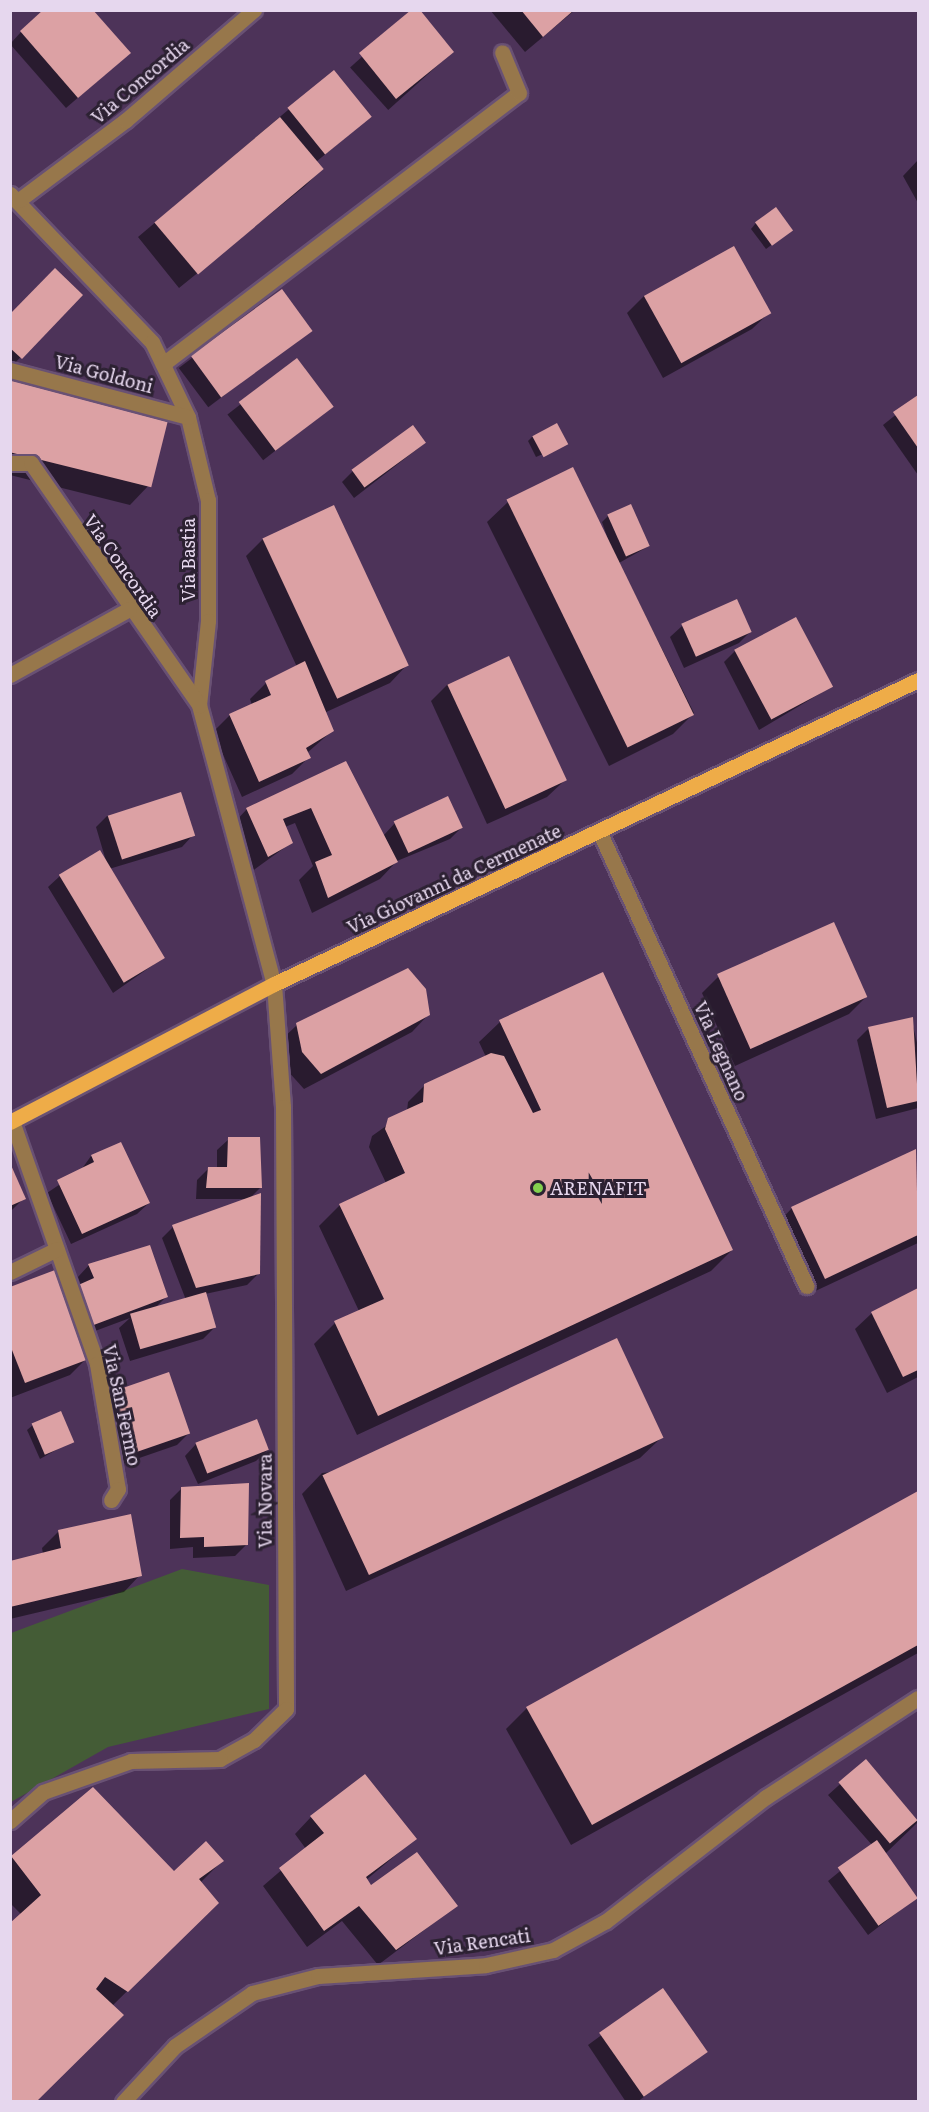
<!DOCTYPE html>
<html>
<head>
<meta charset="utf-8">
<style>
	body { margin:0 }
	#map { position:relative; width:929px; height:2112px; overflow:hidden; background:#4d3359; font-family:Literata,serif }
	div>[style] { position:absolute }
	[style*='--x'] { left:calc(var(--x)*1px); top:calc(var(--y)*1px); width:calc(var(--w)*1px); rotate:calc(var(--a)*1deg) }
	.green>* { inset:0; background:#445c36 }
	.shadow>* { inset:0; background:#0007; transform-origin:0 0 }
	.building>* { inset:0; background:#dca1a4; transform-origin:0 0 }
	.roads { filter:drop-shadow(2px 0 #695174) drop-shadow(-2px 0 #695174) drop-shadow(0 2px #695174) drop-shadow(0 -2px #695174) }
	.minor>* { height:15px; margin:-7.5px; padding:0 7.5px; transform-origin:7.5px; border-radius:7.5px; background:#97774b }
	.major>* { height:15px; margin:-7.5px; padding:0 7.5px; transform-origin:7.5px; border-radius:7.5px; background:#eeac48 }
	.dots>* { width:16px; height:16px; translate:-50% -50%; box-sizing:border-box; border:3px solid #2c2132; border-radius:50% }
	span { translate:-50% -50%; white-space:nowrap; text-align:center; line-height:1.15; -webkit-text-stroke:6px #2c2132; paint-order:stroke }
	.street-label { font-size:18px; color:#e6d7ee }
	.poi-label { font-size:18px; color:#e6d7ee }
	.left { translate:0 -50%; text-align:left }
	.frame { position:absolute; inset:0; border:12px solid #e6d7ee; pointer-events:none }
</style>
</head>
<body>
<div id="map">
	<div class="green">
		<div style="clip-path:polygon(182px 1569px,269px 1585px,269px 1709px,108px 1747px,11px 1802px,11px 1633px)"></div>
	</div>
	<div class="shadow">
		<div style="left:414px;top:10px;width:57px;height:86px;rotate:48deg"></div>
		<div style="clip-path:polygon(490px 10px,575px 10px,525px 52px)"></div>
		<div style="clip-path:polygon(21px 32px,117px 64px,66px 108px,10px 44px)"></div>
		<div style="clip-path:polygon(333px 72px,370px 117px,316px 162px,322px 169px,305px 186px,179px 288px,138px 237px)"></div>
		<div style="clip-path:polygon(918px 160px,918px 203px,903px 176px)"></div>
		<div style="clip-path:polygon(756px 223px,785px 235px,766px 249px,751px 229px)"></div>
		<div style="left:281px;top:291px;width:49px;height:128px;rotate:53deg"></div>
		<div style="clip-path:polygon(81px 295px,10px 368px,10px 315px)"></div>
		<div style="clip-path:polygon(644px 296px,769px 313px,752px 329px,663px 378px,627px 313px)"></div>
		<div style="left:296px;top:361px;width:58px;height:87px;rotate:52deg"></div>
		<div style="clip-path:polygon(10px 382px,150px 484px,130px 505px,10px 475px)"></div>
		<div style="clip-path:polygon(918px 397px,918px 475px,883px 425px)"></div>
		<div style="clip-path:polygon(533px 436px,566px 444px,536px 457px,528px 441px)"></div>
		<div style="clip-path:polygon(425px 443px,354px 498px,342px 482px,353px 471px)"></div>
		<div style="clip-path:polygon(508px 502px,610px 545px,602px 522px,608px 516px,649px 546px,619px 563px,694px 713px,673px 734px,609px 766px,487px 522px)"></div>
		<div style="clip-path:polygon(263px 539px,406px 666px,390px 683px,324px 713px,332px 731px,307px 753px,309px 757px,292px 774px,242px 797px,213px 732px,230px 715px,252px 705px,250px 699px,266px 683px,297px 667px,246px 556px)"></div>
		<div style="clip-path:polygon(682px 626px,750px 632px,739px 643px,684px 668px,670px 637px)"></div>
		<div style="clip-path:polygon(735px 651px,831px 687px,759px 730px,724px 662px)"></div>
		<div style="clip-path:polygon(448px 684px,564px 781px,547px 797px,487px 824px,431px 701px)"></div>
		<div style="clip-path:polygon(346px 763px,383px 836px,395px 823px,462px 827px,450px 839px,397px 861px,380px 879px,312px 913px,299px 880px,313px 866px,295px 823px,285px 827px,291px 843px,251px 872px,231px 826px,247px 809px)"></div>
		<div style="clip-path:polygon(107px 816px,193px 835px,182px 847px,109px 869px,163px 958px,113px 993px,48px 887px,60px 876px,106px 861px,96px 827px)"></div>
		<div style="clip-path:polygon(833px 924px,866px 997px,849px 1014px,735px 1066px,702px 993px,719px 976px)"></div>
		<div style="clip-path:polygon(428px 1015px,412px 1032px,304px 1089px,286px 1069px,280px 1041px,297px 1025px)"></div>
		<div style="clip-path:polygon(911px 1018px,918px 1047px,918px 1108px,876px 1119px,857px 1040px,869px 1028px)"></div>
		<div style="clip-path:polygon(500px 1022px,732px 1250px,711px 1271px,357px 1435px,314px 1344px,335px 1323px,359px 1311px,319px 1226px,340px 1205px,386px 1183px,369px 1147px,372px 1136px,407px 1111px,408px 1102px,425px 1085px,486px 1057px,479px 1042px)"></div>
		<div style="clip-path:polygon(229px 1139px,260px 1188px,249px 1199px,258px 1274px,247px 1285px,205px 1294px,215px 1327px,203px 1339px,130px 1361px,119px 1328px,130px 1318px,79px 1337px,87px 1358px,70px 1375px,10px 1398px,10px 1288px,64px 1300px,81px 1285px,78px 1277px,89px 1265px,166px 1297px,153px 1310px,186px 1300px,162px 1238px,173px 1227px,247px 1199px,196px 1199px,197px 1180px,209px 1168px,217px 1168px,217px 1150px)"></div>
		<div style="clip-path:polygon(915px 1151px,918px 1243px,809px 1294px,776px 1225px,792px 1208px)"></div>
		<div style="clip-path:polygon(91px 1156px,149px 1203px,137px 1214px,71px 1244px,47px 1193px,81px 1170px)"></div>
		<div style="clip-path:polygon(10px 1167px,24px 1198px,10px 1212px)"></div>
		<div style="clip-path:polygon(918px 1290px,918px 1377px,887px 1393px,855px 1329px,872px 1313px)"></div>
		<div style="clip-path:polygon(168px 1374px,188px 1434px,177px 1445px,119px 1465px,99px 1404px,110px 1393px)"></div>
		<div style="clip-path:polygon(256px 1421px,268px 1450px,256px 1461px,198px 1484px,185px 1456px,196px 1444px)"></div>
		<div style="clip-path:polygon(33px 1425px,72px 1441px,40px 1459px,27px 1430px)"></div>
		<div style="clip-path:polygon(661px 1438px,640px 1458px,346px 1591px,302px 1494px,322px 1473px)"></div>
		<div style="clip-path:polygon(182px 1488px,246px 1545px,235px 1556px,193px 1558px,193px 1547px,170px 1549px,170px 1500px)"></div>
		<div style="clip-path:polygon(918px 1492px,918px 1653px,571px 1845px,506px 1729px,527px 1708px)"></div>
		<div style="clip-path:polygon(58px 1532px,140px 1575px,124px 1592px,10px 1619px,10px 1562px,43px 1554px,42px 1548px)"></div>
		<div style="clip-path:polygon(866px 1761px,918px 1822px,885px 1854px,916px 1898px,868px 1935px,828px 1881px,872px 1845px,828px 1795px)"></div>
		<div style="clip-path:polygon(93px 1790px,174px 1873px,222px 1861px,200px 1883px,217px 1903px,112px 2006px,10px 1903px,10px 1858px)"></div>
		<div style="clip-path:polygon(311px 1817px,415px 1839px,366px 1880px,370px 1888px,456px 1906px,378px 1965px,342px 1921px,307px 1947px,263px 1886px,306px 1849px,295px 1834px)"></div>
		<div style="clip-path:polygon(663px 1990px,705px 2052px,637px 2102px,626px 2102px,588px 2045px)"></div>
	</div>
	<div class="building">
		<div style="clip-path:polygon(43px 10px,93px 10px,131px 53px,78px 98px,20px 31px)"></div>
		<div style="clip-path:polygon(411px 10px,420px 10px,454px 52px,396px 99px,359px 53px)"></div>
		<div style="clip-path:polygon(521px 10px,574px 10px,543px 37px)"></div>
		<div style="left:334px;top:70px;width:60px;height:60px;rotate:51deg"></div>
		<div style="left:280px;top:117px;width:68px;height:164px;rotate:50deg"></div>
		<div style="left:776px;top:207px;width:29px;height:26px;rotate:54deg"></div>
		<div style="left:734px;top:246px;width:77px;height:103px;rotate:61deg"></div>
		<div style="clip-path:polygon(55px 268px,83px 295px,22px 359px,10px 348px,10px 314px)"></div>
		<div style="left:282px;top:289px;width:52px;height:113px;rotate:54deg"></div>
		<div style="left:297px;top:358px;width:61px;height:73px;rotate:53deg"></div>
		<div style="left:10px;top:380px;width:163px;height:70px;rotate:14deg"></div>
		<div style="clip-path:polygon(918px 395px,918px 448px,893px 412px)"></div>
		<div style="left:557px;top:423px;width:24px;height:28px;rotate:62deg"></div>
		<div style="left:413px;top:425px;width:22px;height:76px;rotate:54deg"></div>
		<div style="left:573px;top:467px;width:276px;height:74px;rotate:64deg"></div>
		<div style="left:631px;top:504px;width:46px;height:26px;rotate:66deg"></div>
		<div style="left:334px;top:505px;width:177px;height:79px;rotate:65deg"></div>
		<div style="left:737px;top:599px;width:36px;height:61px;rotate:66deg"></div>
		<div style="left:796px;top:617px;width:79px;height:70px;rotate:62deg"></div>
		<div style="left:509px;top:656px;width:137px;height:68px;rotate:65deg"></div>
		<div style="clip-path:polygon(305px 661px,334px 731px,306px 748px,311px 758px,259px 782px,229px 714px,271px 695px,265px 681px)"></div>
		<div style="clip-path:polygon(346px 761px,398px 862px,328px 898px,315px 862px,332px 855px,311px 808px,283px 819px,293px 843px,268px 857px,246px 808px)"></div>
		<div style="left:181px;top:792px;width:46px;height:77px;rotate:72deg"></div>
		<div style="left:448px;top:796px;width:35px;height:60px;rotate:65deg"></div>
		<div style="left:100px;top:850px;width:126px;height:48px;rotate:59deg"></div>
		<div style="left:834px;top:922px;width:82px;height:128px;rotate:66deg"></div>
		<div style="clip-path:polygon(408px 968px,426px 989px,430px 1015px,321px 1074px,302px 1052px,296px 1023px)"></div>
		<div style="clip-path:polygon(603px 972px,733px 1250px,378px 1416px,334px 1321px,384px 1299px,339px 1204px,405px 1173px,385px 1129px,388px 1118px,423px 1102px,424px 1084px,491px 1053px,504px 1056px,533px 1113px,541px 1110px,499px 1020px)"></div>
		<div style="clip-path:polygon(913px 1017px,918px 1101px,887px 1108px,868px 1027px)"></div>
		<div style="clip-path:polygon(228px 1137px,260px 1137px,262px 1188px,206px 1188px,208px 1167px,227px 1167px)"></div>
		<div style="clip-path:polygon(121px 1142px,150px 1203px,82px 1234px,57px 1180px,94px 1162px,91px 1155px)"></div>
		<div style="clip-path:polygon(916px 1149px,918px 1235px,825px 1279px,791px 1207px)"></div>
		<div style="clip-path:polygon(10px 1163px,26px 1199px,10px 1206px)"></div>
		<div style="clip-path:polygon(261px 1193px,260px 1274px,196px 1288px,172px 1225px)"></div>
		<div style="clip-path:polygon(150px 1245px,168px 1297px,91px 1326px,76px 1286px,94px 1278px,88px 1264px)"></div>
		<div style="clip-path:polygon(55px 1270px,89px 1359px,25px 1383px,10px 1345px,10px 1287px)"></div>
		<div style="clip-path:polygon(918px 1288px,918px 1370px,903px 1377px,871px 1312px)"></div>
		<div style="left:206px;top:1292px;width:37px;height:79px;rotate:74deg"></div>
		<div style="left:617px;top:1338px;width:110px;height:325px;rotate:65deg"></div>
		<div style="left:169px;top:1372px;width:65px;height:62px;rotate:71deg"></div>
		<div style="left:61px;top:1411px;width:34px;height:32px;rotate:67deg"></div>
		<div style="left:257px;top:1419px;width:33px;height:66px;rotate:69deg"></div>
		<div style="clip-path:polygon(249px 1483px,248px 1545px,204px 1547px,204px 1537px,180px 1538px,181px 1487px)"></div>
		<div style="clip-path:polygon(918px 1491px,918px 1645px,592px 1825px,526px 1707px)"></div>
		<div style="clip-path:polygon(131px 1514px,142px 1576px,10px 1607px,10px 1561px,61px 1548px,58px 1530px)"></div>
		<div style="left:866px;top:1759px;width:80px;height:36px;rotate:50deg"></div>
		<div style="clip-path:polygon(365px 1774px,417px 1839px,366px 1877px,371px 1885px,417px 1852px,458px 1906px,396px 1950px,359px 1906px,324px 1931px,279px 1868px,324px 1833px,310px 1816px)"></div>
		<div style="clip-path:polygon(93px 1787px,174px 1871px,206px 1841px,224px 1861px,199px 1879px,219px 1903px,128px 1992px,105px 1977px,96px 1989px,124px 2015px,36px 2102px,10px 2102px,10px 1923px,41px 1895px,11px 1856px)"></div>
		<div style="left:877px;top:1840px;width:71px;height:48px;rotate:55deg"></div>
		<div style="left:663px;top:1988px;width:78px;height:78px;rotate:55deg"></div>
	</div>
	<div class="roads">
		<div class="minor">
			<div style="--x:10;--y:194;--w:205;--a:46.2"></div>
			<div style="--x:152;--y:342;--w:83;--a:64.4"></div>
			<div style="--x:188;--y:417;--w:85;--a:76.5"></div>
			<div style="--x:208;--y:500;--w:121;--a:90"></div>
			<div style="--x:208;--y:621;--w:84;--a:96.1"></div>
			<div style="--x:199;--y:705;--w:289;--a:75"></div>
			<div style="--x:274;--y:984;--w:123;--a:85.8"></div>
			<div style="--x:283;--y:1107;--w:602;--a:89.71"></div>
			<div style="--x:286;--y:1709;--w:45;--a:135.9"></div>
			<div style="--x:254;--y:1740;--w:39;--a:151"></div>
			<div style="--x:220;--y:1759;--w:89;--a:178.7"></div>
			<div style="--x:131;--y:1761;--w:93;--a:160.6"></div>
			<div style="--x:43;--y:1792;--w:44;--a:138.7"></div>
			<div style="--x:19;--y:200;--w:134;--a:-36.8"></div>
			<div style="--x:126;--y:120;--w:169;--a:-40.7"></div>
			<div style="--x:163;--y:364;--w:447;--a:-37.3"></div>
			<div style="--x:519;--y:93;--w:44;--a:-112.5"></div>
			<div style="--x:10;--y:370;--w:184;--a:14.8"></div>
			<div style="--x:10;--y:463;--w:21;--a:0"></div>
			<div style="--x:31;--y:463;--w:295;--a:55.2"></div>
			<div style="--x:10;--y:675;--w:136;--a:-29"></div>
			<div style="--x:600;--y:833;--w:498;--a:65.5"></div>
			<div style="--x:12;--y:1121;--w:257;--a:70.7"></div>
			<div style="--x:97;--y:1364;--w:127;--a:80.5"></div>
			<div style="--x:118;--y:1489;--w:13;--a:122"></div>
			<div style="--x:10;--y:1272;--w:52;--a:-26.1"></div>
			<div style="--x:123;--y:2102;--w:76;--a:-47.1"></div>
			<div style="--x:175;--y:2046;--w:93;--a:-34.5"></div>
			<div style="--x:252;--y:1993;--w:68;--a:-14.4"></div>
			<div style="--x:318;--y:1976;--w:168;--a:-3.7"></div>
			<div style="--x:486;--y:1965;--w:69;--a:-12.6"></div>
			<div style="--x:553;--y:1950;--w:60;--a:-28.7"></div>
			<div style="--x:606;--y:1921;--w:202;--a:-37.8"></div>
			<div style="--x:766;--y:1797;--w:181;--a:-33.1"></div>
		</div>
		<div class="major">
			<div style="--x:10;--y:1122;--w:298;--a:-27.6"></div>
			<div style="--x:274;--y:984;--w:712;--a:-25.27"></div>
		</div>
	</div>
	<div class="dots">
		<div style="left:538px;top:1188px;background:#83d04e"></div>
	</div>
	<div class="street-label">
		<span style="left:140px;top:81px;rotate:-40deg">Via Concordia</span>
		<span style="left:104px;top:374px;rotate:15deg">Via Goldoni</span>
		<span style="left:188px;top:560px;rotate:-90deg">Via Bastia</span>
		<span style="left:123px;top:566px;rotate:55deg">Via Concordia</span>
		<span style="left:454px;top:879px;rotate:-25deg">Via Giovanni da Cermenate</span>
		<span style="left:721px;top:1051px;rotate:66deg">Via Legnano</span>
		<span style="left:122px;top:1405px;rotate:78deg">Via San Fermo</span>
		<span style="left:265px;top:1501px;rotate:-90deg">Via Novara</span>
		<span style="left:482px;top:1942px;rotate:-8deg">Via Rencati</span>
	</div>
	<div class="poi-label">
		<span class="left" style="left:550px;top:1188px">ARENAFIT</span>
	</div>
	<div class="frame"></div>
</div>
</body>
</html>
